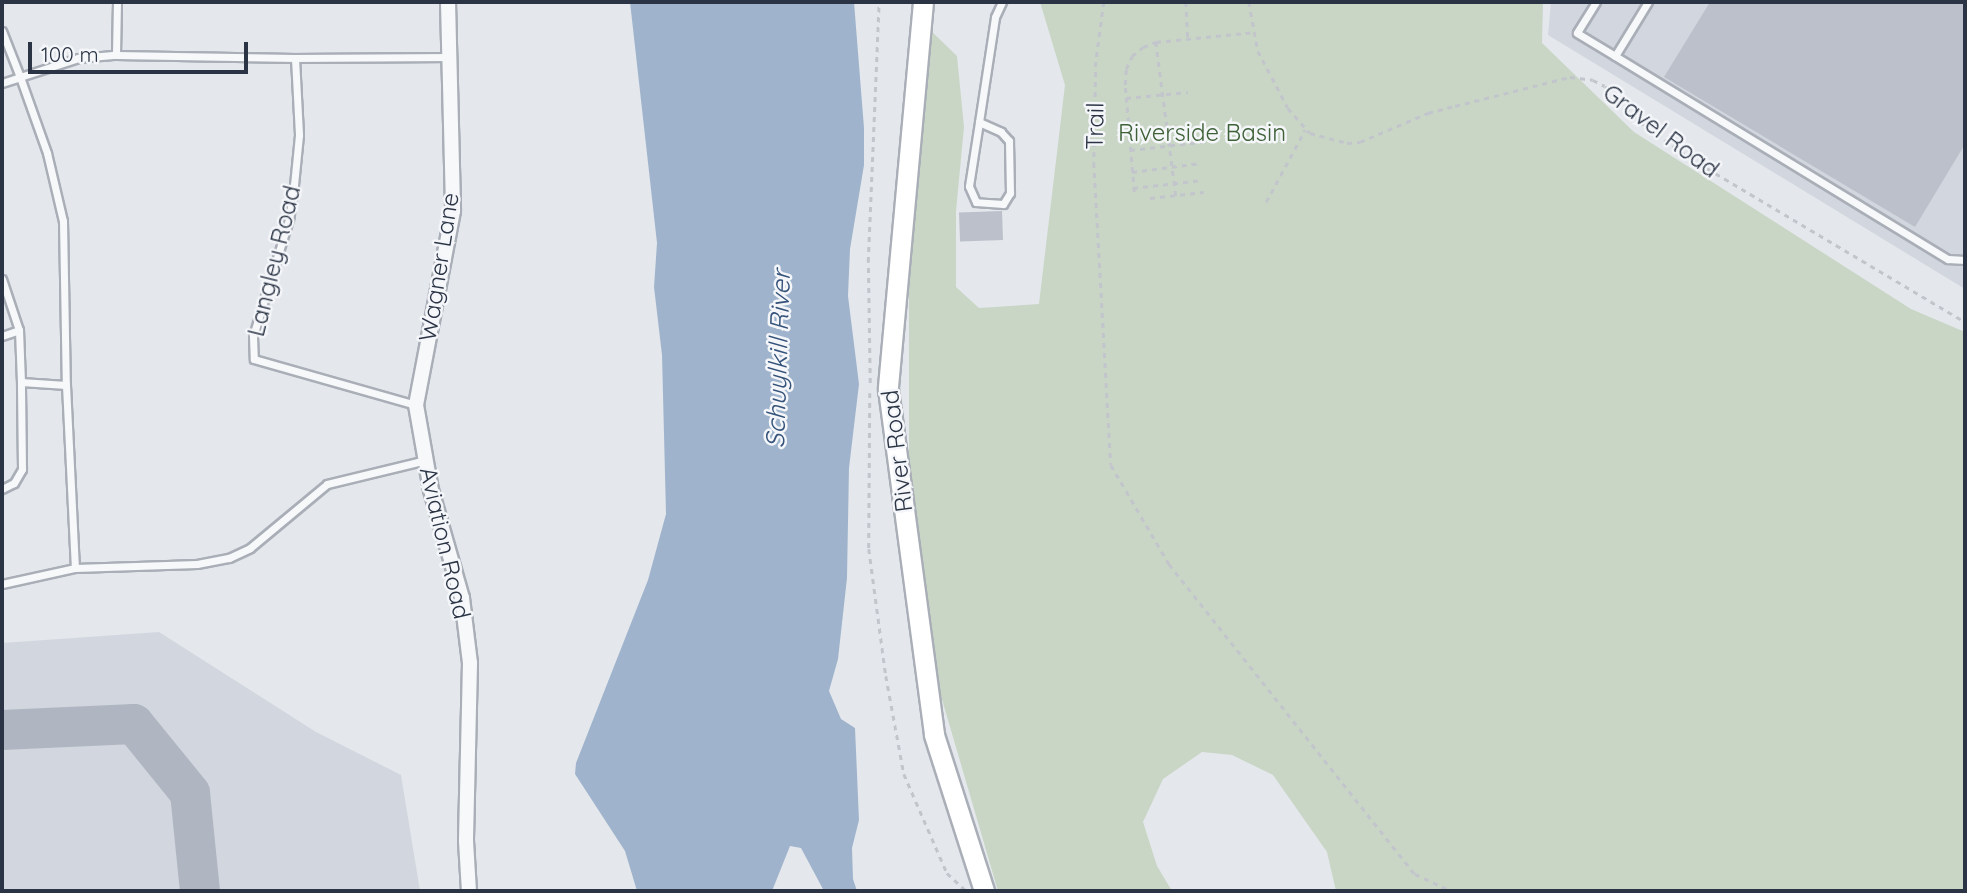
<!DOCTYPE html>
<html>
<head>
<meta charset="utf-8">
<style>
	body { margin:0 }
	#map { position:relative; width:1967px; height:893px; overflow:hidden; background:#e4e7ec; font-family:Quicksand,sans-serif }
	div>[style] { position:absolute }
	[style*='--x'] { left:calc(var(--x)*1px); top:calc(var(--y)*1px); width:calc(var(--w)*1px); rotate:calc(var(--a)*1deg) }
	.built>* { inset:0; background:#d2d6de }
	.green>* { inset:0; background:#c9d6c5 }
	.water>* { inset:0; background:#9fb4cc }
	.taxiway>* { height:40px; margin:-20px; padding:0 20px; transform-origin:20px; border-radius:20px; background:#b0b6c1 }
	.building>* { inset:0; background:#bbc0ca; transform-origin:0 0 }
	.path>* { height:2.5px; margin-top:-1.25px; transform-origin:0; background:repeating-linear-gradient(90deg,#c2c5cb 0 5px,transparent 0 10px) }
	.roads { filter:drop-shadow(2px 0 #a9aeb7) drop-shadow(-2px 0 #a9aeb7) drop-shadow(0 2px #a9aeb7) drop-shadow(0 -2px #a9aeb7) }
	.lane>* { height:7px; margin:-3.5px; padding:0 3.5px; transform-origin:3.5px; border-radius:3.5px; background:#f7f8fa }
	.street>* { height:14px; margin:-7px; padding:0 7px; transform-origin:7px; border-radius:7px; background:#f7f8fa }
	.secondary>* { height:19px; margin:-9.5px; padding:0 9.5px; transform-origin:9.5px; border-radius:9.5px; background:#fff }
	span { translate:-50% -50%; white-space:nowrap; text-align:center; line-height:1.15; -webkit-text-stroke:5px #f4f6f9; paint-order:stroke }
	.street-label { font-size:24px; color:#2b3445 }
	.park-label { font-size:24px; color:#3f6138 }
	.water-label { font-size:26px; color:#34527a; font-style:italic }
	.frame { position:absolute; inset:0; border:4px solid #2b3445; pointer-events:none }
	.scale { position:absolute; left:28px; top:42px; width:220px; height:32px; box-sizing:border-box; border:4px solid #2b3445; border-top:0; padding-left:9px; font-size:21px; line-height:24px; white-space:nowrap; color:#2b3445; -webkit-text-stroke:5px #f4f6f9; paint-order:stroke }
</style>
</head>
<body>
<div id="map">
	<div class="built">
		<div style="clip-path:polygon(1551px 2px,1965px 2px,1965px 289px,1548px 35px)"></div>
		<div style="clip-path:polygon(159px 632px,316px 732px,401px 775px,420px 891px,2px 891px,2px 643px)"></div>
	</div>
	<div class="green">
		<div style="clip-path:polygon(1040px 2px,1543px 2px,1542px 43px,1634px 132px,1911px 309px,1965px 332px,1965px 891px,1336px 891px,1327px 852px,1273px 775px,1232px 755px,1202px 752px,1163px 779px,1143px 822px,1157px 866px,1172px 891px,998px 891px,922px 631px,909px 506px,909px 241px,929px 29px,957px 56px,964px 127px,956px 211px,956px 287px,979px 308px,1039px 304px,1065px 85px)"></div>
	</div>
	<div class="water">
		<div style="clip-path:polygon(630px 2px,854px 2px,864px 128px,864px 165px,850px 249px,848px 296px,859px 384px,849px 468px,847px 578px,838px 659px,829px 691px,841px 719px,855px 728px,859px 820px,852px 848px,853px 879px,857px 891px,824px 891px,801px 848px,790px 846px,772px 891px,637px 891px,625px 851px,575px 774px,576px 763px,648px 580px,666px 514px,662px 355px,654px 287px,657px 243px)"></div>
	</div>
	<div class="taxiway">
		<div style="--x:2;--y:730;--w:132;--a:-2.6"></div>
		<div style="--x:134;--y:724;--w:89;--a:50.9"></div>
		<div style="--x:190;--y:793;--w:99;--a:84.2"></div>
	</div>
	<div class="building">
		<div style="clip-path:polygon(1710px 2px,1965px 2px,1965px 144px,1915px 227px,1664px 77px)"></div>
		<div style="left:1002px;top:211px;width:29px;height:43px;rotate:88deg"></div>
	</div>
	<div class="path">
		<div style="--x:1104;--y:2;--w:61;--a:97.6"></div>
		<div style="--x:1096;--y:62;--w:101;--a:91.1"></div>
		<div style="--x:1094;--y:163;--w:302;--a:86.8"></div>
		<div style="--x:1111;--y:465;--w:115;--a:59.6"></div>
		<div style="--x:1169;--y:564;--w:396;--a:51.6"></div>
		<div style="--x:1415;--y:874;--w:40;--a:25"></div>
		<div style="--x:1186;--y:2;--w:37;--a:87"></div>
		<div style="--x:1249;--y:2;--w:50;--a:79.6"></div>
		<div style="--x:1258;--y:51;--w:64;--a:62.2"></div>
		<div style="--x:1288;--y:108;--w:33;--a:49"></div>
		<div style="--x:1310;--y:133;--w:38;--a:15"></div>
		<div style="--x:1347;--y:143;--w:13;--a:-4"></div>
		<div style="--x:1360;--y:142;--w:74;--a:-23.1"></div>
		<div style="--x:1428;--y:113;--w:28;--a:-15"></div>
		<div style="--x:1455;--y:106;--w:119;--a:-14.2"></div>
		<div style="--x:1570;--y:77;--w:23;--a:7"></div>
		<div style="--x:1593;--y:80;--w:13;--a:27"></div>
		<div style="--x:1605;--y:86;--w:50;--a:45.8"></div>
		<div style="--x:1640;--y:122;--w:62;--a:35.8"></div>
		<div style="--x:1690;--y:158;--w:320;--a:30.8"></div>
		<div style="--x:1156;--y:42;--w:155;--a:82.6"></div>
		<div style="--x:1126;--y:98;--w:62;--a:-5.5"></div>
		<div style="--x:1130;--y:150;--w:80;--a:-6.5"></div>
		<div style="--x:1132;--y:172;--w:69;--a:-7.5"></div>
		<div style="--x:1133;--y:188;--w:70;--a:-6.5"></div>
		<div style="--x:1134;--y:192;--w:107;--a:-94.8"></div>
		<div style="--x:1125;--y:85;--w:16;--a:-86"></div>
		<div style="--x:1126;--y:69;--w:14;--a:-65"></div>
		<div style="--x:1132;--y:56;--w:14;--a:-39"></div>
		<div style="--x:1143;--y:47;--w:14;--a:-21"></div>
		<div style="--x:1156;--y:42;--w:100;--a:-5.8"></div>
		<div style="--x:1150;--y:198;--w:54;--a:-6.3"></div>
		<div style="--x:1266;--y:202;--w:82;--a:-61.6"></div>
		<div style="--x:870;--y:383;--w:121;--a:-90.9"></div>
		<div style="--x:868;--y:262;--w:260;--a:-87.6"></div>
		<div style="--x:870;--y:393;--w:156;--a:90.4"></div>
		<div style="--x:869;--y:549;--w:128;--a:82.4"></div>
		<div style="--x:886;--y:676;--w:100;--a:79.6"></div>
		<div style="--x:904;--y:774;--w:108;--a:66.5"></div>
		<div style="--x:947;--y:873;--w:26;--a:43"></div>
	</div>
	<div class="roads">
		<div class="lane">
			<div style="--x:117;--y:2;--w:53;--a:91.1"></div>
			<div style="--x:116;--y:55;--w:179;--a:1"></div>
			<div style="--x:295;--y:58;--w:77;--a:87"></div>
			<div style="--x:299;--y:135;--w:50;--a:95.7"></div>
			<div style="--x:294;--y:185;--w:34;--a:98"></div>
			<div style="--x:289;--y:219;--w:122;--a:107.1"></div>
			<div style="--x:253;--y:336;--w:23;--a:88"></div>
			<div style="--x:254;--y:359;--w:168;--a:15.9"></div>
			<div style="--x:1596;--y:2;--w:36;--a:122"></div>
			<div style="--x:1577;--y:33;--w:44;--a:31.2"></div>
			<div style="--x:1648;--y:2;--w:63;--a:121.4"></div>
			<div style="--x:1615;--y:56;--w:390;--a:31.4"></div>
			<div style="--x:1948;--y:259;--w:17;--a:3"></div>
			<div style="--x:2;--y:31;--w:49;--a:68.6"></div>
			<div style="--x:20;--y:77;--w:61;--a:-18.1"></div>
			<div style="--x:78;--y:58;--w:38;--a:-5"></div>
			<div style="--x:295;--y:58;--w:155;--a:-0.4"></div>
			<div style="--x:2;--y:83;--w:19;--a:-18"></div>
			<div style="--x:20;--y:77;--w:81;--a:70.4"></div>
			<div style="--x:47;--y:153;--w:70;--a:76.8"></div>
			<div style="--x:63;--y:221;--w:164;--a:89"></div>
			<div style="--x:66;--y:385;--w:183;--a:87.2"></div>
			<div style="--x:979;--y:122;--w:24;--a:24"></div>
			<div style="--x:1001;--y:132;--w:12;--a:48"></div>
			<div style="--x:1009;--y:141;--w:52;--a:88.9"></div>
			<div style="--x:1010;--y:193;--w:13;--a:122"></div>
			<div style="--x:1003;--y:204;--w:27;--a:-176"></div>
			<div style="--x:976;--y:202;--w:17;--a:-114"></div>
			<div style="--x:969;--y:186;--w:65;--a:-81.1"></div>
			<div style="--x:979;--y:122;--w:106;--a:-81.3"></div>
			<div style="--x:995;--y:17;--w:17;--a:-65"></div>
			<div style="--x:2;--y:279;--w:54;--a:71.6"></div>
			<div style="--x:19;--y:330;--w:52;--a:87.8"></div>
			<div style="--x:2;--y:336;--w:18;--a:-19"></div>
			<div style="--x:2;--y:489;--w:13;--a:-27"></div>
			<div style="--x:14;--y:483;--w:16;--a:-60"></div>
			<div style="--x:22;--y:469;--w:87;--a:-90.7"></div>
			<div style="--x:21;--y:382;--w:45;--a:3.8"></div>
			<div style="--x:2;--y:584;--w:75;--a:-12.4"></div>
			<div style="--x:75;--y:568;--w:122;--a:-1.9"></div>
			<div style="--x:197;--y:564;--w:33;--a:-11"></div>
			<div style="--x:229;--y:558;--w:23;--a:-25"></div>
			<div style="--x:250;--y:548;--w:100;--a:-39.7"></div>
			<div style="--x:327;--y:484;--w:102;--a:-13.6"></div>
		</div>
		<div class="street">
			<div style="--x:448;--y:2;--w:209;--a:88.6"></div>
			<div style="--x:453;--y:211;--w:197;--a:100.8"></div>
			<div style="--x:416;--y:405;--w:86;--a:80"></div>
			<div style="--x:431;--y:490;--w:112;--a:74"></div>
			<div style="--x:462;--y:598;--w:65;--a:83"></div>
			<div style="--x:470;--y:663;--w:178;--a:91.3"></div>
			<div style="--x:466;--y:841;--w:50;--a:86.6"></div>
		</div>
		<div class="secondary">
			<div style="--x:923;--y:2;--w:389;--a:95.2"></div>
			<div style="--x:888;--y:389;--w:349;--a:82.4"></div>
			<div style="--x:934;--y:735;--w:164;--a:72.2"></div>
		</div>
	</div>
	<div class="street-label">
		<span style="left:1095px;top:126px;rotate:-89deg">Trail</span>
		<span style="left:1661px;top:131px;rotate:37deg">Gravel Road</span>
		<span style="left:274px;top:261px;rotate:-76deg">Langley Road</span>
		<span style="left:439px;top:267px;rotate:-81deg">Wagner Lane</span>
		<span style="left:897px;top:451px;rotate:-97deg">River Road</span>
		<span style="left:445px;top:543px;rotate:77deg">Aviation Road</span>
	</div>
	<div class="park-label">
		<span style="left:1202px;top:133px">Riverside Basin</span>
	</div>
	<div class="water-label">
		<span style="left:778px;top:359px;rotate:-88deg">Schuylkill River</span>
	</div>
	<div class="frame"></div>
	<div class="scale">100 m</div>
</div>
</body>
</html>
